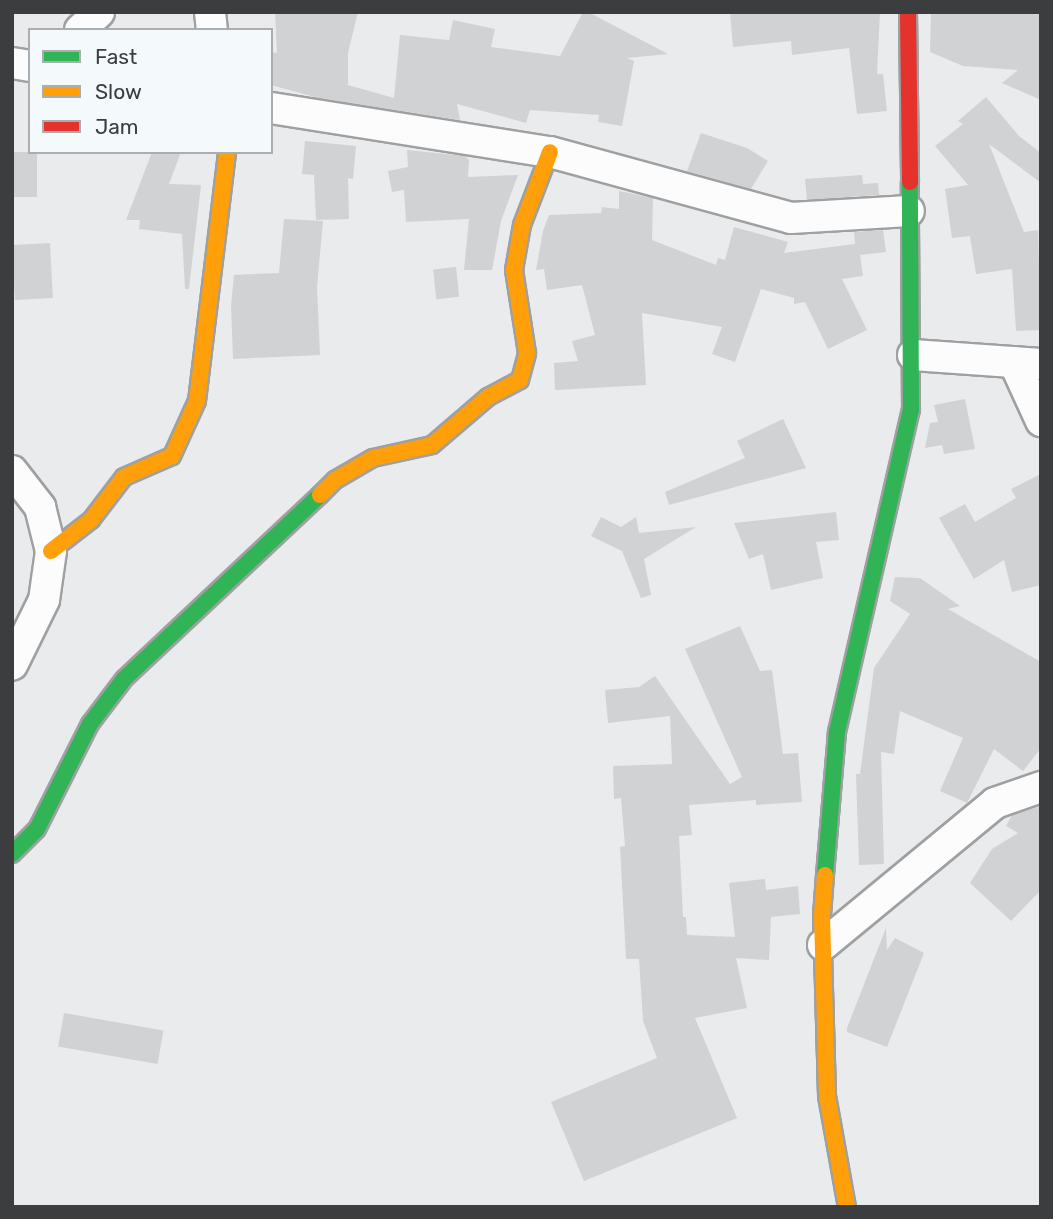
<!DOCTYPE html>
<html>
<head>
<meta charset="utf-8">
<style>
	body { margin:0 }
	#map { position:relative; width:1053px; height:1219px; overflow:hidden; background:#e9ebed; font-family:Rubik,sans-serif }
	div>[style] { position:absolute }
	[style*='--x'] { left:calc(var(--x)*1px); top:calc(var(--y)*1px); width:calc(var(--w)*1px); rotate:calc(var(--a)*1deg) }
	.building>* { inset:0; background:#d1d2d4; transform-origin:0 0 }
	.roads { filter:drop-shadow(2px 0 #9ea0a2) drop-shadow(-2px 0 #9ea0a2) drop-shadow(0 2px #9ea0a2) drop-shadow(0 -2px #9ea0a2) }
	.street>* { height:30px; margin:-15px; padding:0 15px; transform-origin:15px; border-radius:15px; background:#fcfcfc }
	.fast>* { height:16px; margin:-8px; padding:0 8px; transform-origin:8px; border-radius:8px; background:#30b455 }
	.slow>* { height:16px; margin:-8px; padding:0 8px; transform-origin:8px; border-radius:8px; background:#ff9f0a }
	.jam>* { height:16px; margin:-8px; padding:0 8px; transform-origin:8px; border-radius:8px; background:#e5322d }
	span { translate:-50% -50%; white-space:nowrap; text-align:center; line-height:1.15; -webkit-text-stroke:6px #f4f9fc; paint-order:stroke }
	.frame { position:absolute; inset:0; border:14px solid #3b3d3e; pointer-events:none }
	.legend { position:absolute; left:28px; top:28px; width:245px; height:126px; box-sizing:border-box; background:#f4f9fc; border:2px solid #aaaeb0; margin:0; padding:9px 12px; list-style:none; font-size:21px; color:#3b3d3e }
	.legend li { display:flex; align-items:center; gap:14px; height:35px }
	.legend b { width:35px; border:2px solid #aaaeb0 }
</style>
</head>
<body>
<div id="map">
	<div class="building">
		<div style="clip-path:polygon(275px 12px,358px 12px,348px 53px,348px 85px,394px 98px,400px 35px,449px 40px,453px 20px,495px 29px,491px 47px,560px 56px,583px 12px,588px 12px,668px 54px,627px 58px,634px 61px,622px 126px,598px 122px,599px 115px,530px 110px,526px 123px,457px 104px,460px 120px,318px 98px,271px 85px,271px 52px,277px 53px)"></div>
		<div style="clip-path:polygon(730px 12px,880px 12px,877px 74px,883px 74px,887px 111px,857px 114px,849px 48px,792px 55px,791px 41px,733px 47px)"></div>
		<div style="clip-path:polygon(931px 12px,1041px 12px,1041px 100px,1002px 83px,1018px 70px,963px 66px,930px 52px)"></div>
		<div style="clip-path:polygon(986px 97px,1019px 136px,1041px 153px,1041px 183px,989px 144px,1024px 232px,1038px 230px,1041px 330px,1016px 331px,1012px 269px,976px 274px,970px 236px,952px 238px,945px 189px,968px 185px,935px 146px,963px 124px,958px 121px)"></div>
		<div style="clip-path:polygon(701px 133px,747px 148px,768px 161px,751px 189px,687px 171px)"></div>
		<div style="clip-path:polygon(305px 141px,356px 146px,353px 179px,348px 178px,349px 219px,316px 220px,314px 175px,302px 174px)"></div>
		<div style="clip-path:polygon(407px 150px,465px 156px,469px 160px,468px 177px,518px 175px,501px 221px,492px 270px,464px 270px,469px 219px,406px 222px,404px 190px,392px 192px,388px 171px,408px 167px)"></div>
		<div style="left:12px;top:152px;width:25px;height:45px"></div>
		<div style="clip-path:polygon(152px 152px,181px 152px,169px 184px,201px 185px,189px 289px,185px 289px,182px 234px,139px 229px,140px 220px,126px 220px)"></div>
		<div style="clip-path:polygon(862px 175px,863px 184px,878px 183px,879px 195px,807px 200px,805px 179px)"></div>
		<div style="clip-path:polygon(619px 191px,653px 198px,652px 240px,716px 265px,718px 258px,725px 260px,734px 227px,788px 242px,784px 253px,855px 244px,854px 232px,883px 230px,886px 252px,860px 255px,863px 276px,842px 279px,867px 330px,828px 349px,805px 302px,794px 304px,794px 298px,761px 289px,735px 362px,712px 354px,722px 327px,642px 313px,646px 385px,555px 390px,554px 363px,578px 361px,572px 341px,595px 335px,582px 285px,547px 290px,544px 269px,536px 270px,543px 231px,549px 215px,601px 213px,602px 207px,619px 209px)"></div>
		<div style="clip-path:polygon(284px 219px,323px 221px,317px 287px,320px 355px,233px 359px,231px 306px,234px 275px,279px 273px)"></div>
		<div style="left:50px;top:243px;width:55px;height:38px;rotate:87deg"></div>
		<div style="left:456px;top:267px;width:30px;height:23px;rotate:84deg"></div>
		<div style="clip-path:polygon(965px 399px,975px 449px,944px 454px,942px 445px,925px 448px,930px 423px,938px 422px,934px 405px)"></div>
		<div style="clip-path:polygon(783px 419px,806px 468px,669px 505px,665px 492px,745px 458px,737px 441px)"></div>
		<div style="clip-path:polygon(1041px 474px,1041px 585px,1012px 592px,1004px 560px,974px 579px,939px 518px,965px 504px,975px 522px,1016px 498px,1011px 489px)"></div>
		<div style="clip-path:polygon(836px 512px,839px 540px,816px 542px,823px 578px,771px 590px,763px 554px,749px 559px,734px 523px)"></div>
		<div style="clip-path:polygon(601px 517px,621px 527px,636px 517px,639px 533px,696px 527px,644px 559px,651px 595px,641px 598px,622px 551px,591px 536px)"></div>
		<div style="clip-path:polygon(895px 577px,920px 578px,960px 606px,948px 609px,1041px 662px,1041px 748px,1023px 771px,994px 749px,967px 803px,940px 791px,963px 738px,900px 711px,894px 754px,881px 752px,884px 864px,859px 865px,856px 774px,860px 774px,874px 668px,910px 614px,890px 601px)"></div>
		<div style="clip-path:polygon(740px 626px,760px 671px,772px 670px,783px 754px,798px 753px,802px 802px,756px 805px,756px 800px,689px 805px,692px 835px,679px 836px,683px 917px,686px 917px,687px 935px,735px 937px,729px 883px,765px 879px,766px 890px,798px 886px,800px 914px,771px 917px,769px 960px,736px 958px,747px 1008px,695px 1018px,737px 1118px,584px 1181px,551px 1102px,657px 1058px,643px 1021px,639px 959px,626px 959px,620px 847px,625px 846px,621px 798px,614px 799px,613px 766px,672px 764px,670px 716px,608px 723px,605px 690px,639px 687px,655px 676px,730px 784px,742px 777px,685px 649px)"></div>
		<div style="clip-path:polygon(1041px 806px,1041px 890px,1011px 921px,970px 883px,992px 849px,1018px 833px,1006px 826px,1012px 815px)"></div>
		<div style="clip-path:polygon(886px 928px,887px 950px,895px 938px,924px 953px,887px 1047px,847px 1032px,847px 1028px)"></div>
		<div style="left:64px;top:1013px;width:101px;height:34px;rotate:10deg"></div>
	</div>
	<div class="roads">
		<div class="street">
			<div style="--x:210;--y:12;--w:18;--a:84"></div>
			<div style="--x:80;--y:30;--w:26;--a:-43"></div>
			<div style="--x:12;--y:63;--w:18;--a:9"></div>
			<div style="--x:271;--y:108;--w:282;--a:9"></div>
			<div style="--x:550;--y:152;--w:250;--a:15.3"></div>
			<div style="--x:791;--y:218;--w:118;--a:-3.4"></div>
			<div style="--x:913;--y:355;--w:128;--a:4"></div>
			<div style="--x:1014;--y:362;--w:65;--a:65.4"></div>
			<div style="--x:12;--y:471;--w:46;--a:52.1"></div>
			<div style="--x:40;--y:507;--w:45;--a:76"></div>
			<div style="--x:51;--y:551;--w:49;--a:98.1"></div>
			<div style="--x:44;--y:600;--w:72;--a:116.2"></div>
			<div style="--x:823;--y:945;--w:223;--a:-39.5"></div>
			<div style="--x:995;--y:803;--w:49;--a:-19.2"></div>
		</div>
		<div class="fast">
			<div style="--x:12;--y:854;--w:35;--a:-45"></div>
			<div style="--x:37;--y:829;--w:118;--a:-63.2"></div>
			<div style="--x:90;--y:724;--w:56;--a:-52.9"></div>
			<div style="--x:124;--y:679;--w:269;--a:-43.2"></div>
			<div style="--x:825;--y:875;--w:144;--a:-85.2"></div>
			<div style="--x:837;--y:732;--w:330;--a:-77.1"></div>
			<div style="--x:911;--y:410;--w:228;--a:-90.3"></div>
		</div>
		<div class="slow">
			<div style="--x:320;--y:495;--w:21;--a:-45"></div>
			<div style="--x:335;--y:480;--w:44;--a:-30.1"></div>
			<div style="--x:373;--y:458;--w:60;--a:-12.4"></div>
			<div style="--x:432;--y:445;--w:74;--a:-40.6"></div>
			<div style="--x:488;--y:397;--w:36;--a:-28"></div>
			<div style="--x:520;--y:380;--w:28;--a:-75"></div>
			<div style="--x:527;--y:353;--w:84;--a:-98.9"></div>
			<div style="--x:514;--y:270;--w:46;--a:-79.9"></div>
			<div style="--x:522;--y:225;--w:78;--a:-69"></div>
			<div style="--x:51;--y:551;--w:51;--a:-37.8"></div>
			<div style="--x:91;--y:520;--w:54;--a:-52.5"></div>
			<div style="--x:124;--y:477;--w:52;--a:-23.6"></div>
			<div style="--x:172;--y:456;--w:60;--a:-65.6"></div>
			<div style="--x:197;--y:401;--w:251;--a:-83.1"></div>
			<div style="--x:825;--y:875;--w:41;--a:94.2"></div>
			<div style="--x:822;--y:916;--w:180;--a:88.4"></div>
			<div style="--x:827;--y:1096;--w:113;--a:79.8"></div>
		</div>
		<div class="jam">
			<div style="--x:908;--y:12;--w:170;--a:89.3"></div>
		</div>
	</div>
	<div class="frame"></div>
	<ul class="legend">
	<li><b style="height:9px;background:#30b455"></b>Fast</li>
	<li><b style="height:9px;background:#ff9f0a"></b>Slow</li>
	<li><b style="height:9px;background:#e5322d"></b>Jam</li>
	</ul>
</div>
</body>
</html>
